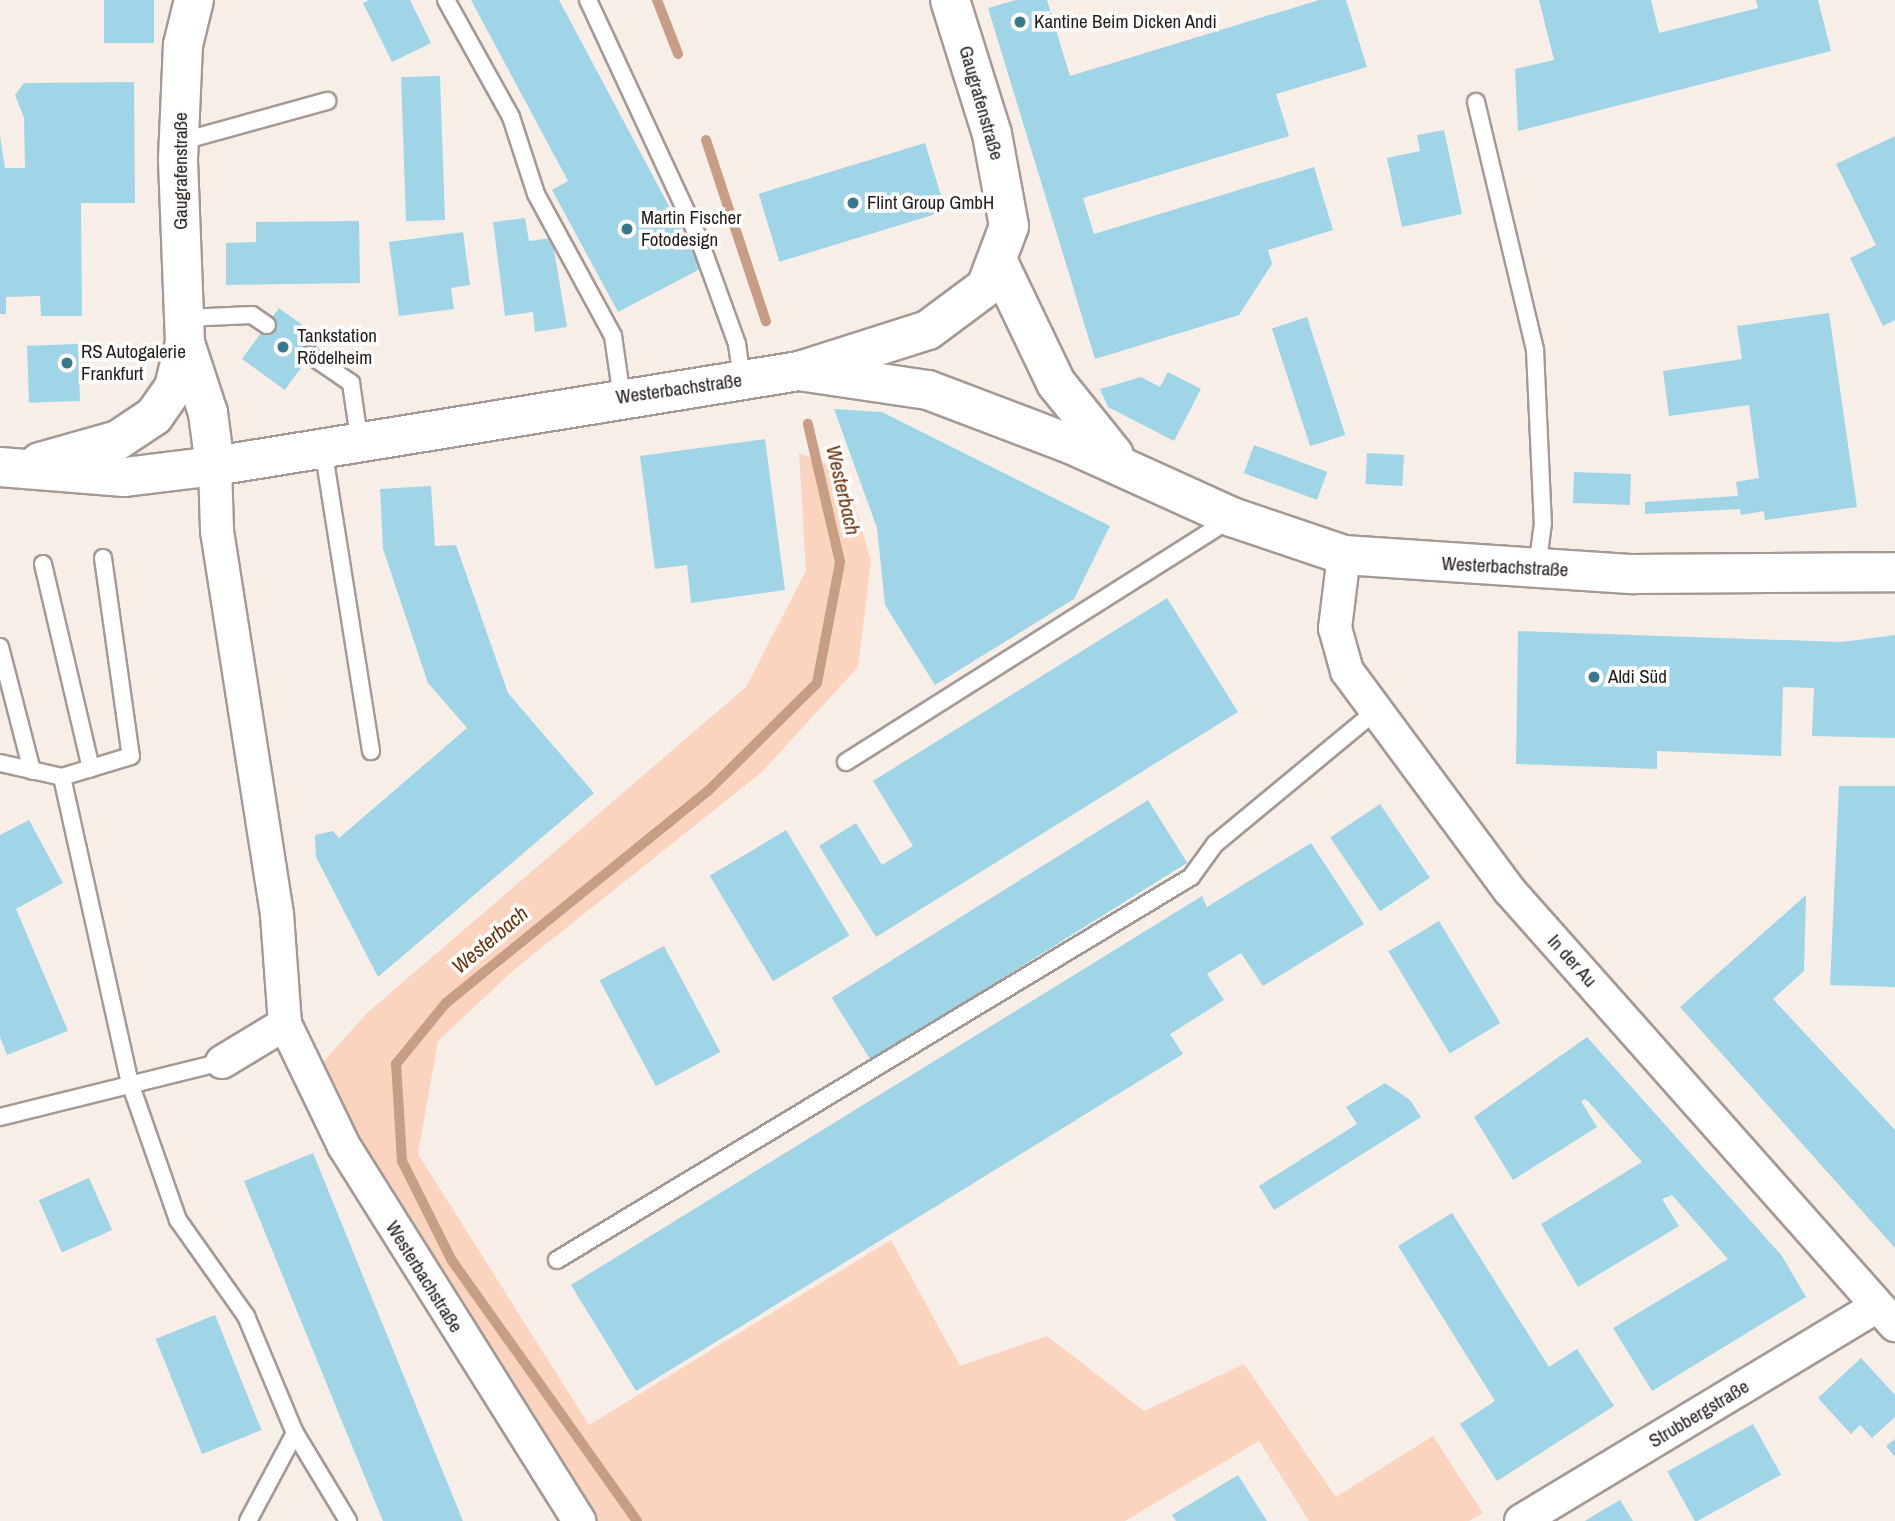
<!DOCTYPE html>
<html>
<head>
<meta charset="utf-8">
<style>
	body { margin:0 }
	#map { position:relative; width:1895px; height:1521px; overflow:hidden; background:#f8eee8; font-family:"Archivo Narrow",sans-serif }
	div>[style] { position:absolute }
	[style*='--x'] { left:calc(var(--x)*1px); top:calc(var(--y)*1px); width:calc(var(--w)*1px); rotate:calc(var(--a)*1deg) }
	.green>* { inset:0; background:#fad4bf }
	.stream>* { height:10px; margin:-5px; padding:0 5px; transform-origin:5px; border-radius:5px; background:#c79d85 }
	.building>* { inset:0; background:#a0d5e8; transform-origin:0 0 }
	.roads { filter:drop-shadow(2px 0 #a49a95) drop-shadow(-2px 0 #a49a95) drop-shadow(0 2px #a49a95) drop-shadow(0 -2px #a49a95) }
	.service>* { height:16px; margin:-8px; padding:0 8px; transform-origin:8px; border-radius:8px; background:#fff }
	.minor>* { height:32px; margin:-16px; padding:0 16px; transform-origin:16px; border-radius:16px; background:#fff }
	.tertiary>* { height:38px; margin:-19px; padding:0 19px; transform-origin:19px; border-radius:19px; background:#fff }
	.secondary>* { height:38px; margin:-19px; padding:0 19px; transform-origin:19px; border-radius:19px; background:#fff }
	.dots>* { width:19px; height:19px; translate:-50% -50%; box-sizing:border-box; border:4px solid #fffdfc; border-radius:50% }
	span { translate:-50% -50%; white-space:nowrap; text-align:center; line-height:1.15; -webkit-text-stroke:7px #fffdfc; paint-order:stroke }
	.poi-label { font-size:19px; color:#211e1c }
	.left { translate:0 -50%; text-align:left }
	.street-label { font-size:19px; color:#211e1c }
	.water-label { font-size:21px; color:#6a340f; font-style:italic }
</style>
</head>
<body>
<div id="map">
	<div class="green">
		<div style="clip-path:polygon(799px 453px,845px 472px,871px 561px,858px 667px,762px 772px,516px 968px,438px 1041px,418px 1154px,589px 1425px,891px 1240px,960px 1366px,1047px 1336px,1144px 1411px,1244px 1364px,1336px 1497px,1433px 1436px,1483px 1513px,1469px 1521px,1309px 1521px,1259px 1441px,1125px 1521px,571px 1521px,315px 1071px,367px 1013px,746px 687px,806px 571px)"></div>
	</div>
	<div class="stream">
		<div style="--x:657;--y:0;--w:58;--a:68.7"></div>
		<div style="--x:706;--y:140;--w:191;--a:71.7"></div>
		<div style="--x:637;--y:1521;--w:319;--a:-125.4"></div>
		<div style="--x:452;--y:1261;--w:112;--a:-116.6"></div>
		<div style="--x:402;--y:1161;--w:97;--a:-93.5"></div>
		<div style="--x:396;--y:1064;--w:79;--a:-50.7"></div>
		<div style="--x:446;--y:1003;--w:337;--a:-39"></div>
		<div style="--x:708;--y:791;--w:153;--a:-44.7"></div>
		<div style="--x:817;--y:683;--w:123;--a:-79.2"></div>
		<div style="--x:840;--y:562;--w:142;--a:-103.1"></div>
	</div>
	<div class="building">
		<div style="left:104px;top:0;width:50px;height:43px"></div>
		<div style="clip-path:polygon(369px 0,410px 0,431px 43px,392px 62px,363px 3px)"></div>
		<div style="clip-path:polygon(471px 0,559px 0,702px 268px,618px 312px,552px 190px,568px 181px)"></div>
		<div style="clip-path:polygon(1016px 0,1047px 0,1070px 76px,1319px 0,1346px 0,1367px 67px,1276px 94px,1289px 136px,1083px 198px,1094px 234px,1314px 167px,1333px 230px,1268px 250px,1272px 264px,1239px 315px,1095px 359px,988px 8px)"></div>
		<div style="clip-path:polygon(1539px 0,1651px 0,1659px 33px,1758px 8px,1756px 0,1818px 0,1831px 51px,1518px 131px,1515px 69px,1554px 60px)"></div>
		<div style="left:440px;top:76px;width:144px;height:39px;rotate:88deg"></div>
		<div style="clip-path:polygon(134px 82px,135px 203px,81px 203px,82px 316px,41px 316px,40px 296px,6px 297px,6px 314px,0 314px,0 136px,5px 168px,25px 168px,24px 118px,15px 95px,24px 83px)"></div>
		<div style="clip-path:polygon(1444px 130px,1462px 214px,1402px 227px,1387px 158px,1420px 151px,1417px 135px)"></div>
		<div style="clip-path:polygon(1895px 136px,1895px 320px,1883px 326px,1850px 258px,1876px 245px,1836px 164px)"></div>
		<div style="left:925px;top:143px;width:71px;height:174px;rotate:73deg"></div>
		<div style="clip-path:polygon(525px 218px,529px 241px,552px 238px,567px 327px,535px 332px,533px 312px,505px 316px,493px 222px)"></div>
		<div style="clip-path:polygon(359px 221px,360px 283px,226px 285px,226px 243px,256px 242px,256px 222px)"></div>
		<div style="clip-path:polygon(463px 232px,470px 285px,451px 288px,454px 309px,399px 316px,389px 242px)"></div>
		<div style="left:279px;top:308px;width:53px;height:63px;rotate:36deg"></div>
		<div style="clip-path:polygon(1829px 313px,1857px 507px,1765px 520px,1764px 511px,1741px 515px,1740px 509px,1645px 514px,1645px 502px,1738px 496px,1736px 482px,1759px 478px,1749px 405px,1669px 416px,1663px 371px,1742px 359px,1737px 326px)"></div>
		<div style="left:1307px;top:317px;width:124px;height:37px;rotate:72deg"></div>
		<div style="left:78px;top:344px;width:57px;height:51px;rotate:88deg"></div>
		<div style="clip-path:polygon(1168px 372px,1201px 389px,1174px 441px,1108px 407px,1100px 389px,1141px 377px,1160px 387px)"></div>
		<div style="clip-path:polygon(834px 409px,882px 412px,1110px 526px,1074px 599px,935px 685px,885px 605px,877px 528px)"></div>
		<div style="clip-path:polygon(765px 439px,785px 590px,691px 603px,687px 565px,655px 569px,640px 456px)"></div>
		<div style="left:1254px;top:445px;width:78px;height:30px;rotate:20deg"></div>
		<div style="left:1367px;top:453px;width:37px;height:31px;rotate:3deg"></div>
		<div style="left:1574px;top:472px;width:57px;height:31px;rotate:2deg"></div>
		<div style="clip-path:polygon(431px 486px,435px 546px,456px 545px,508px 693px,594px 793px,378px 977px,316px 857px,315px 835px,333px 831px,339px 838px,467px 728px,428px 683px,383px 549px,380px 489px)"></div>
		<div style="clip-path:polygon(1167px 598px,1238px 712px,876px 937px,819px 846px,856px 823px,882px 865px,913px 846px,873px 781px)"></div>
		<div style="clip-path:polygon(1518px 631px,1842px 642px,1895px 635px,1895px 738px,1812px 736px,1814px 688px,1783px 687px,1781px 756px,1657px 751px,1657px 769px,1516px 764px)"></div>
		<div style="clip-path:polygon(1839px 786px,1895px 786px,1895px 987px,1830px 985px)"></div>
		<div style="left:1148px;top:800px;width:74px;height:373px;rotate:58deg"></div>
		<div style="left:1380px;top:804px;width:89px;height:60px;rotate:56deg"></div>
		<div style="clip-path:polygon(29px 820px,63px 883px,16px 909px,68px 1031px,7px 1055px,0 1037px,0 835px)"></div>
		<div style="left:786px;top:830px;width:123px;height:89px;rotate:59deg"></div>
		<div style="clip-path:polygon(1311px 843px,1364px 924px,1263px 986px,1241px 953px,1207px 974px,1224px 1000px,1170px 1034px,1183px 1054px,636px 1391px,571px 1285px,1202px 896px,1207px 907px)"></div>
		<div style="clip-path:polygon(1806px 895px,1804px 971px,1773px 999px,1895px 1130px,1895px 1248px,1680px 1007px)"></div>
		<div style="left:1439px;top:921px;width:119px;height:59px;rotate:59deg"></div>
		<div style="left:664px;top:946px;width:120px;height:73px;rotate:62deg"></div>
		<div style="clip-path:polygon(1587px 1037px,1782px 1256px,1806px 1297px,1652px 1391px,1613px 1328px,1728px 1259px,1672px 1195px,1662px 1199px,1679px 1226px,1578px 1287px,1541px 1224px,1642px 1162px,1586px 1099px,1581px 1101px,1597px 1127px,1513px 1180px,1474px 1117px)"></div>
		<div style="clip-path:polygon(1385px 1083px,1410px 1100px,1421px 1117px,1274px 1210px,1259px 1186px,1357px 1124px,1346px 1107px)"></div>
		<div style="clip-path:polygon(313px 1153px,367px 1286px,463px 1521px,383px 1521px,343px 1424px,244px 1181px)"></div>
		<div style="left:89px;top:1178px;width:57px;height:55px;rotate:66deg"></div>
		<div style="clip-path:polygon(1452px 1213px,1549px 1367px,1577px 1349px,1614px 1406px,1497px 1481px,1460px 1424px,1495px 1401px,1398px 1246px)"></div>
		<div style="left:215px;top:1315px;width:124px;height:64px;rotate:68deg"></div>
		<div style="clip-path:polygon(1861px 1358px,1895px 1395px,1895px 1417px,1872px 1438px,1860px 1425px,1851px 1434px,1818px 1398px)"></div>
		<div style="left:1753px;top:1424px;width:58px;height:98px;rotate:61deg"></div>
		<div style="clip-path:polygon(1895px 1439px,1895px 1457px,1886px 1446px)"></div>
		<div style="clip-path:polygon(1238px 1475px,1267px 1521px,1176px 1521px,1172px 1515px)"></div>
		<div style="clip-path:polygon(1620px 1500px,1633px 1521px,1585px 1521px,1591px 1517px)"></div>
	</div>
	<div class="roads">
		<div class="service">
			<div style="--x:446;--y:0;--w:134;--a:60.9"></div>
			<div style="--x:511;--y:117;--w:81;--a:72"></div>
			<div style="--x:536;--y:194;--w:162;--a:61.5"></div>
			<div style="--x:613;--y:336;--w:63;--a:81.7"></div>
			<div style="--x:588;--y:0;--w:264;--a:65.1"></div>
			<div style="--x:699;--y:239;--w:112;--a:70.1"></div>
			<div style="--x:737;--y:344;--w:37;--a:82"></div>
			<div style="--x:1476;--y:102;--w:255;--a:76.6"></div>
			<div style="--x:1535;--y:350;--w:173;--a:87.4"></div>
			<div style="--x:1543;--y:523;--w:45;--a:97.6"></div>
			<div style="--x:179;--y:142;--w:154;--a:-15.5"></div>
			<div style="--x:185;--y:318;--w:67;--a:-2.6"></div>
			<div style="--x:252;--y:315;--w:18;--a:34"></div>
			<div style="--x:310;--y:355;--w:50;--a:34.3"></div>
			<div style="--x:351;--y:383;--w:56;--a:81.7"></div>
			<div style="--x:323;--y:448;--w:307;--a:81"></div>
			<div style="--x:103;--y:558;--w:200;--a:82"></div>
			<div style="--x:131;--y:756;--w:72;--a:163.1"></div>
			<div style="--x:62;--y:777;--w:313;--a:77.5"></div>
			<div style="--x:130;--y:1083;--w:145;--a:70.7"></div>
			<div style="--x:178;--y:1220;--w:118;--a:54.7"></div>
			<div style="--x:246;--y:1316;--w:127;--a:67.3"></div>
			<div style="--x:295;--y:1433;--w:103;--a:58.9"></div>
			<div style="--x:43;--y:564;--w:210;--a:76.8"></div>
			<div style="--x:0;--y:647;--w:128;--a:75.5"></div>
			<div style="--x:846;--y:762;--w:454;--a:-32.3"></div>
			<div style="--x:0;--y:763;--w:64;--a:12.7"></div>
			<div style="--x:0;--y:1117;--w:229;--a:-13.9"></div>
			<div style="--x:557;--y:1260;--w:741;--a:-31.14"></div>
			<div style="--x:1191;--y:877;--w:41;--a:-54"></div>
			<div style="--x:1215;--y:844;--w:209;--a:-39.6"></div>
			<div style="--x:248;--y:1521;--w:100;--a:-61.9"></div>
		</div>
		<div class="minor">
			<div style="--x:215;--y:466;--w:65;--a:88.2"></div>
			<div style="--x:217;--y:531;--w:389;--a:81.1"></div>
			<div style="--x:277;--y:915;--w:109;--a:85.8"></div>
			<div style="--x:285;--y:1024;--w:136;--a:64.2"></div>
			<div style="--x:344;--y:1146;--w:443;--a:57.9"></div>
			<div style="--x:1344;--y:555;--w:74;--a:97"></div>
			<div style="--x:1335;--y:628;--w:45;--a:74.4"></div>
			<div style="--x:1347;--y:671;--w:272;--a:53.5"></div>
			<div style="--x:1509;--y:890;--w:582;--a:48.42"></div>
			<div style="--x:222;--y:1062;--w:74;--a:-31.1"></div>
			<div style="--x:1521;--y:1521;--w:416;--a:-31.1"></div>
		</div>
		<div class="tertiary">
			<div style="--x:999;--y:264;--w:132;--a:64.4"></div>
			<div style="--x:1056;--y:383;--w:92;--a:51.1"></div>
			<div style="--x:799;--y:371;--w:130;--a:8.4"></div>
			<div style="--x:928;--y:390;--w:155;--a:20.8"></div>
			<div style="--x:1073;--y:445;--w:175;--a:24.4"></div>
			<div style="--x:1232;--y:517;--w:118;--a:18.7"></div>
			<div style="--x:1344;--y:555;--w:290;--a:3.8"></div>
			<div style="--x:1633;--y:574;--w:262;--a:-0.4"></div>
		</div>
		<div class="secondary">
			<div style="--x:185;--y:343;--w:74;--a:71.8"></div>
			<div style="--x:208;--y:413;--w:53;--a:82.5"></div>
			<div style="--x:40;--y:462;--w:81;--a:-15.8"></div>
			<div style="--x:118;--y:440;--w:43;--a:-33.7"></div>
			<div style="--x:154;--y:416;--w:35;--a:-55"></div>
			<div style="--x:174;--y:387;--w:45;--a:-76"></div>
			<div style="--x:185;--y:343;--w:184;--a:-92.2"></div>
			<div style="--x:178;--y:159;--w:114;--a:-87.5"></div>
			<div style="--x:183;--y:45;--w:46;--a:-76.3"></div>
			<div style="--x:0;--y:467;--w:125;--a:4.6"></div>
			<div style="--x:125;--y:477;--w:91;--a:-7"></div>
			<div style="--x:215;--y:466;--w:592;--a:-9.24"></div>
			<div style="--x:799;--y:371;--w:135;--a:-17.6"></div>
			<div style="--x:928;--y:330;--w:72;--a:-36.6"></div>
			<div style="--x:986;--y:287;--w:65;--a:-69.3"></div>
			<div style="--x:1009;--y:226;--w:94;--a:-100.5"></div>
			<div style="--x:992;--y:134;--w:140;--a:-107.4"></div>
		</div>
	</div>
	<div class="dots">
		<div style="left:1020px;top:22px;background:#3a788d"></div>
		<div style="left:853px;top:203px;background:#3a788d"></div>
		<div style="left:627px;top:229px;background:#3a788d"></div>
		<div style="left:283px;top:347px;background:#3a788d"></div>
		<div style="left:67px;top:363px;background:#3a788d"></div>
		<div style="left:1594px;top:677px;background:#3a788d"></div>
	</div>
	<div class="poi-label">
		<span class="left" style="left:1034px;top:22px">Kantine Beim Dicken Andi</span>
		<span class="left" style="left:867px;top:203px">Flint Group GmbH</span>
		<span class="left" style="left:641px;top:229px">Martin Fischer<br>Fotodesign</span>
		<span class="left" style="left:297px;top:347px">Tankstation<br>Rödelheim</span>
		<span class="left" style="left:81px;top:363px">RS Autogalerie<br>Frankfurt</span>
		<span class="left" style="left:1608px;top:677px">Aldi Süd</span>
	</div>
	<div class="street-label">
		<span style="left:981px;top:103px;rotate:74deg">Gaugrafenstraße</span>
		<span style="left:181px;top:171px;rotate:-90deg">Gaugrafenstraße</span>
		<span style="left:679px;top:389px;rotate:-8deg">Westerbachstraße</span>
		<span style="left:1505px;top:567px;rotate:3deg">Westerbachstraße</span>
		<span style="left:1572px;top:961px;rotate:48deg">In der Au</span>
		<span style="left:424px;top:1277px;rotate:58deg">Westerbachstraße</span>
		<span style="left:1699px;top:1414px;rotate:-31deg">Strubbergstraße</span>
	</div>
	<div class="water-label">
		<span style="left:843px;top:490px;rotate:77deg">Westerbach</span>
		<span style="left:490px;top:940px;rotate:-40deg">Westerbach</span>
	</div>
</div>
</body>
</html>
